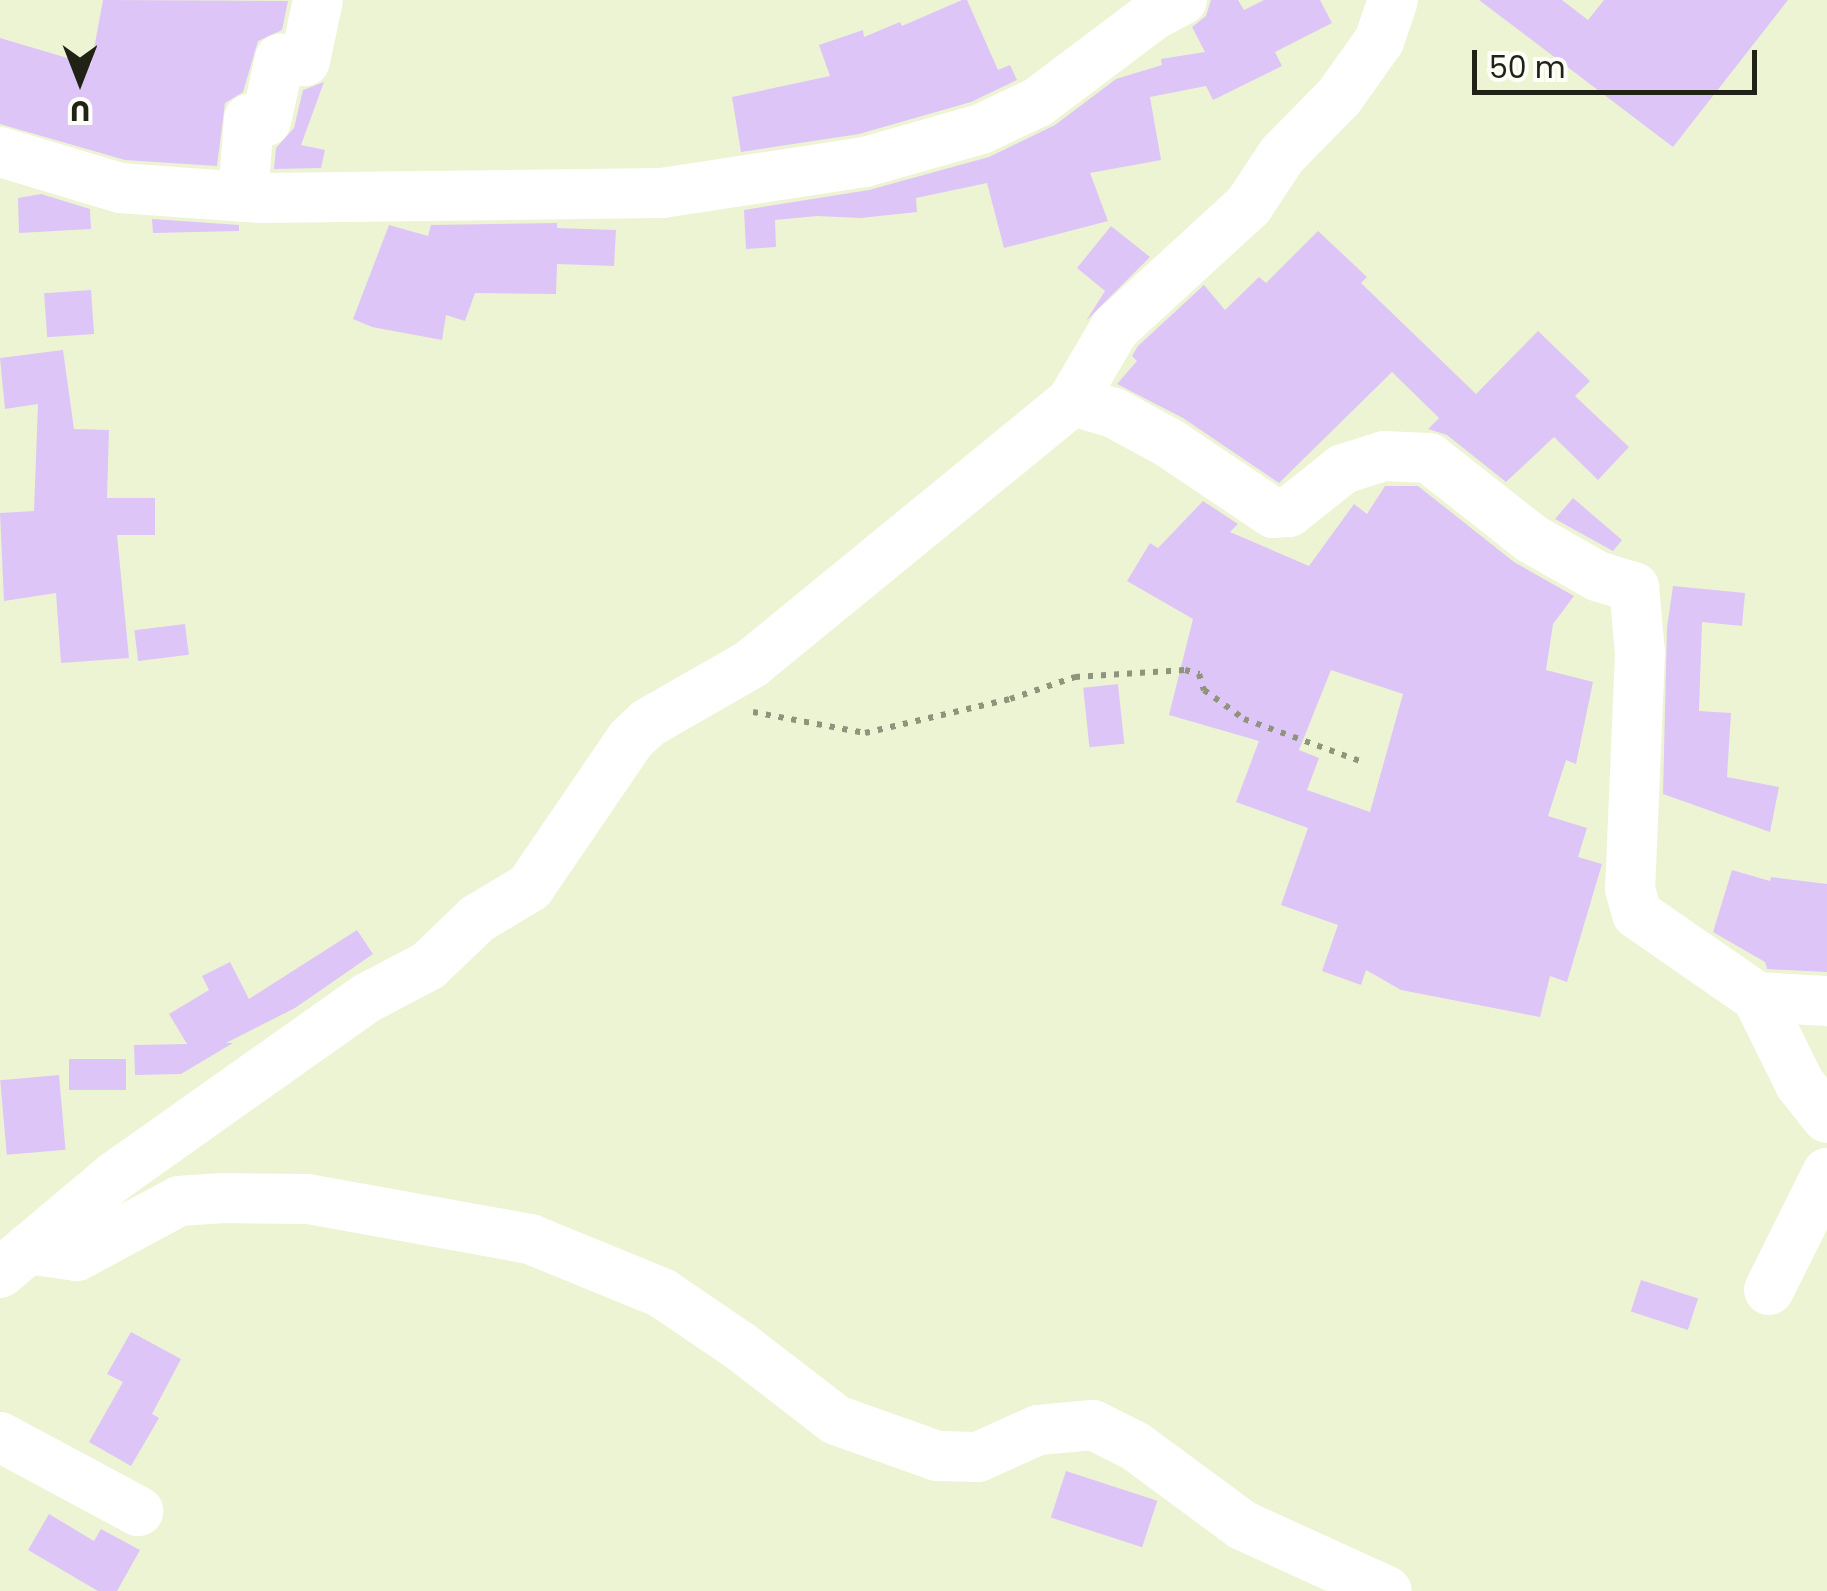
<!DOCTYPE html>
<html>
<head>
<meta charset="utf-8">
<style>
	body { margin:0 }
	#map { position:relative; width:1827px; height:1591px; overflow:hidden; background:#edf4d3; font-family:Poppins,sans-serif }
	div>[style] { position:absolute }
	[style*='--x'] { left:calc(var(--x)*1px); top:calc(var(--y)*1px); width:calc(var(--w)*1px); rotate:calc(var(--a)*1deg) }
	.building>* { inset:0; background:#ddc5f8; transform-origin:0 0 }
	.path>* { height:6px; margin-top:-3px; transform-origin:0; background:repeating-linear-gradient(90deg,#8f947c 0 5px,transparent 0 13px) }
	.minor>* { height:50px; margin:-25px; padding:0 25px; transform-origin:25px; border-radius:25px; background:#fff }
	span { translate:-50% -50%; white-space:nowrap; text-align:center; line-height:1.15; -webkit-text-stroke:8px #fdfef8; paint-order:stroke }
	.north { position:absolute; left:30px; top:30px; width:100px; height:100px; -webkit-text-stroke:8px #fdfef8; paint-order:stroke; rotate:180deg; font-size:28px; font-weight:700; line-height:40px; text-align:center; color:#1f2215 }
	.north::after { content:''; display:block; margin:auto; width:35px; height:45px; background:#1f2215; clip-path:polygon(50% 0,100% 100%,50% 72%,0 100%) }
	.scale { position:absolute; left:1472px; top:50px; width:285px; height:45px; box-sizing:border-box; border:5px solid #1f2215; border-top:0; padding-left:12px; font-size:30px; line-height:35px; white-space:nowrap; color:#1f2215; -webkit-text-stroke:8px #fdfef8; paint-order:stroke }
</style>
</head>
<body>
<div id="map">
	<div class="building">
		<div style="clip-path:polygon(103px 0,288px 1px,282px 30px,258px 41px,243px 92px,225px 103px,217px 166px,125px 160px,0 124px,0 38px,91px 65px)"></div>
		<div style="clip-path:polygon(962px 0,967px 0,998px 70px,1010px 65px,1017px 80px,971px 102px,859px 134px,741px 152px,732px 97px,830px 76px,819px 45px,863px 30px,864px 37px,900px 22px,902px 26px)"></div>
		<div style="clip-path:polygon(1211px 0,1238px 0,1244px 10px,1264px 0,1320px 0,1332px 23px,1275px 52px,1282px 66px,1213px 100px,1206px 86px,1150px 97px,1161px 160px,1090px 173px,1108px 221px,1004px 248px,987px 183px,916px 198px,917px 212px,861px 218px,817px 216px,775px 220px,776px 247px,746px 249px,744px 210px,869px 190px,989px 157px,1055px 125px,1116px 79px,1162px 65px,1161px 59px,1205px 52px,1192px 27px,1206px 16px)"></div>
		<div style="clip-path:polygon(1479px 0,1562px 0,1588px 20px,1604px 0,1788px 0,1673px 147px)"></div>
		<div style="clip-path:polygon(324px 82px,301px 145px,325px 150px,321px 168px,274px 169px,276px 148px,294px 128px,303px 90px)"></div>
		<div style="clip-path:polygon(41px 194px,90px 209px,91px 229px,19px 233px,18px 198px)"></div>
		<div style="clip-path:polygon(152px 219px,239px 225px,239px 231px,153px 233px)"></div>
		<div style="clip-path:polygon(557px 223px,557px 228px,616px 230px,614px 266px,557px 264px,556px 294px,475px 293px,465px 321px,446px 315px,442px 340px,372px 327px,353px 319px,389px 225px,428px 236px,431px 225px)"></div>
		<div style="clip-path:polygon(1111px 226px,1150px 257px,1086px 321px,1105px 291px,1077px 268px)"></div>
		<div style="clip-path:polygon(1318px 231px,1367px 277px,1361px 283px,1476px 394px,1538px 331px,1590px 381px,1575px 396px,1629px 447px,1598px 480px,1554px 437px,1506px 482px,1447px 435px,1428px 429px,1439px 418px,1392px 372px,1279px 483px,1183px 418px,1117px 384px,1137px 361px,1132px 356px,1138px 346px,1204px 285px,1225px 310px,1259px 277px,1266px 283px)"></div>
		<div style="left:91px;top:290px;width:44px;height:47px;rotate:86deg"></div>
		<div style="clip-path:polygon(63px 350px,74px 429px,109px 430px,107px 498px,155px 498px,155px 535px,117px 535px,129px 658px,61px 663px,56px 593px,4px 601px,0 513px,34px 511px,38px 404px,5px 409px,0 358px)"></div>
		<div style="clip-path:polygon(evenodd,1385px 486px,1418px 486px,1514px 562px,1574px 596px,1553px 624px,1546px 670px,1593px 682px,1576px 764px,1566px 760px,1548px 816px,1587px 828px,1578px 857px,1602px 864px,1567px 982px,1550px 976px,1540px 1017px,1401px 990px,1366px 970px,1361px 985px,1322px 971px,1338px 925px,1281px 905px,1308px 828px,1236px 802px,1259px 741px,1169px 715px,1193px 619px,1127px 581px,1150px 543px,1158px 548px,1203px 501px,1238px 524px,1230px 532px,1309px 566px,1354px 504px,1367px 514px,1385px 486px,1331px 670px,1403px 694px,1370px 812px,1307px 790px,1319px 758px,1299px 750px,1331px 670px)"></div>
		<div style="clip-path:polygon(1573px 498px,1622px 540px,1613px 551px,1555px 519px)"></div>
		<div style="clip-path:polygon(1673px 586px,1745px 593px,1742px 626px,1702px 622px,1699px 711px,1731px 713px,1727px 777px,1779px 787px,1770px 832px,1663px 794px,1667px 628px)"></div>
		<div style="left:185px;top:624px;width:31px;height:51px;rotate:83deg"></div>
		<div style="left:1118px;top:684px;width:60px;height:35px;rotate:84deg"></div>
		<div style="clip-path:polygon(1732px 870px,1770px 881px,1771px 877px,1827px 884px,1827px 972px,1767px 969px,1765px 962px,1713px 932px)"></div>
		<div style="clip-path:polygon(357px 930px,373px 954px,295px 1008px,226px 1043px,233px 1043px,181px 1074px,135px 1075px,134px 1045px,187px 1044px,169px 1014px,209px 990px,202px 976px,230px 962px,249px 999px)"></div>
		<div style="left:69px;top:1059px;width:57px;height:31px"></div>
		<div style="left:59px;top:1075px;width:75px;height:59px;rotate:85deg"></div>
		<div style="left:1641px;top:1280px;width:60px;height:33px;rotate:18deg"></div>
		<div style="clip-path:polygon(131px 1332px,181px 1359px,152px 1414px,159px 1418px,131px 1466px,89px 1442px,123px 1382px,107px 1374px)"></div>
		<div style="left:1066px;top:1471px;width:96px;height:49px;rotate:18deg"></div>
		<div style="clip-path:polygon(49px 1514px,94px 1541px,101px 1529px,140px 1550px,117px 1591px,98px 1591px,28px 1550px)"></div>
	</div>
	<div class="path">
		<div style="--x:753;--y:712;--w:114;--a:10.6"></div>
		<div style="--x:865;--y:733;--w:149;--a:-13.2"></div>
		<div style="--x:1010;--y:699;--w:69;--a:-18.7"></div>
		<div style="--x:1075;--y:677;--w:110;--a:-3.6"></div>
		<div style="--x:1185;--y:670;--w:15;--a:16"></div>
		<div style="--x:1199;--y:674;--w:17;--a:73"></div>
		<div style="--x:1204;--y:690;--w:49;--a:35.9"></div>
		<div style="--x:1244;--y:719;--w:127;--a:19.9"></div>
	</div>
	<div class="minor">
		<div style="--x:0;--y:152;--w:125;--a:16.7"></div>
		<div style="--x:120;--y:188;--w:140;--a:4.1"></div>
		<div style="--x:260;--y:198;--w:402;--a:-0.7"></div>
		<div style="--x:662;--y:193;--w:205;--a:-8.7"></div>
		<div style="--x:865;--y:162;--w:121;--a:-15.9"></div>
		<div style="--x:981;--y:129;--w:63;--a:-25.3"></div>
		<div style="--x:1038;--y:102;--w:143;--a:-37"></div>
		<div style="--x:1152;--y:16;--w:34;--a:-28"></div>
		<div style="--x:243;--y:197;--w:78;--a:-85.6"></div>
		<div style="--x:249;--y:119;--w:17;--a:7"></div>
		<div style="--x:266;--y:121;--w:64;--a:-77.3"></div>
		<div style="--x:280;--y:59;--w:25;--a:5"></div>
		<div style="--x:305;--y:61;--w:62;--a:-78"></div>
		<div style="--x:1072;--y:401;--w:44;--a:15.9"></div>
		<div style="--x:1114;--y:413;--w:63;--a:28.6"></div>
		<div style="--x:1169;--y:443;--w:125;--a:33.9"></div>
		<div style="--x:1273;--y:513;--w:16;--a:-4"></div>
		<div style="--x:1289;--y:512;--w:69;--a:-38.5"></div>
		<div style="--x:1343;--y:469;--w:43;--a:-17.6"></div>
		<div style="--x:1384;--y:456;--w:45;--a:2.5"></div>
		<div style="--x:1429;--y:458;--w:131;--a:38.2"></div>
		<div style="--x:1532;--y:539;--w:75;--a:29.6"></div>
		<div style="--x:1597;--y:576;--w:39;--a:17"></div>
		<div style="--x:1634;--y:587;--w:66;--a:84.8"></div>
		<div style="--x:1640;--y:653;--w:236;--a:92.4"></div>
		<div style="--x:1630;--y:889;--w:26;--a:74"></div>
		<div style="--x:1637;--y:914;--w:146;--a:34.7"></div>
		<div style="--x:1757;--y:997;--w:97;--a:63.7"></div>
		<div style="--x:1800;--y:1084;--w:43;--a:51.5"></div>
		<div style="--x:1757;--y:997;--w:70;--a:3.3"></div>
		<div style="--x:28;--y:1249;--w:49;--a:8.1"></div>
		<div style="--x:77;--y:1256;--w:116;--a:-28.3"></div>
		<div style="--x:179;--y:1201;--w:44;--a:-3.9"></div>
		<div style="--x:223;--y:1198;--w:85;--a:0.7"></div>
		<div style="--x:308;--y:1199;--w:226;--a:10.2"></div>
		<div style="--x:530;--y:1239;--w:143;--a:22.2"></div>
		<div style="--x:662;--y:1293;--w:94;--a:34.2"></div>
		<div style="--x:740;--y:1346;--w:121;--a:37.6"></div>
		<div style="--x:836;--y:1420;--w:107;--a:19.6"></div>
		<div style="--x:937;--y:1456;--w:41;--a:1.4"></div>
		<div style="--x:978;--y:1457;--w:66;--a:-24.2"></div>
		<div style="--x:1038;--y:1430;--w:55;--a:-5.2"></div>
		<div style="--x:1093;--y:1425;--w:47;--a:26.6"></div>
		<div style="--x:1135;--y:1446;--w:133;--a:36.4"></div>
		<div style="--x:1242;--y:1525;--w:159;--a:24.5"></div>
		<div style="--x:0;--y:1273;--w:149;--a:-40.1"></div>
		<div style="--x:114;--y:1177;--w:310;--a:-35.3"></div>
		<div style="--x:367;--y:998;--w:69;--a:-27.7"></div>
		<div style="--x:428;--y:966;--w:68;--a:-43.8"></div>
		<div style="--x:477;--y:919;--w:62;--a:-31.1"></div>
		<div style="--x:530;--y:887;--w:179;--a:-55.7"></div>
		<div style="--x:631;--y:739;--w:23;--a:-43"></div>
		<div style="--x:648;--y:723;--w:119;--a:-29.8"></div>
		<div style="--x:751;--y:664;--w:415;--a:-39.3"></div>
		<div style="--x:1072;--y:401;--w:85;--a:-59.5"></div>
		<div style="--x:1115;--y:328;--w:182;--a:-42.5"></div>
		<div style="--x:1249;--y:205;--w:60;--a:-56.6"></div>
		<div style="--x:1282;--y:155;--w:81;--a:-45.5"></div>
		<div style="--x:1339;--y:97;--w:69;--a:-54.5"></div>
		<div style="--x:1379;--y:41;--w:43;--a:-71.1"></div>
		<div style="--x:1769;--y:1290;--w:131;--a:-63.6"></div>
		<div style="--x:0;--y:1437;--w:157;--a:28.2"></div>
	</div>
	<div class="north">U</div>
	<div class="scale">50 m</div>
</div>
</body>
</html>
